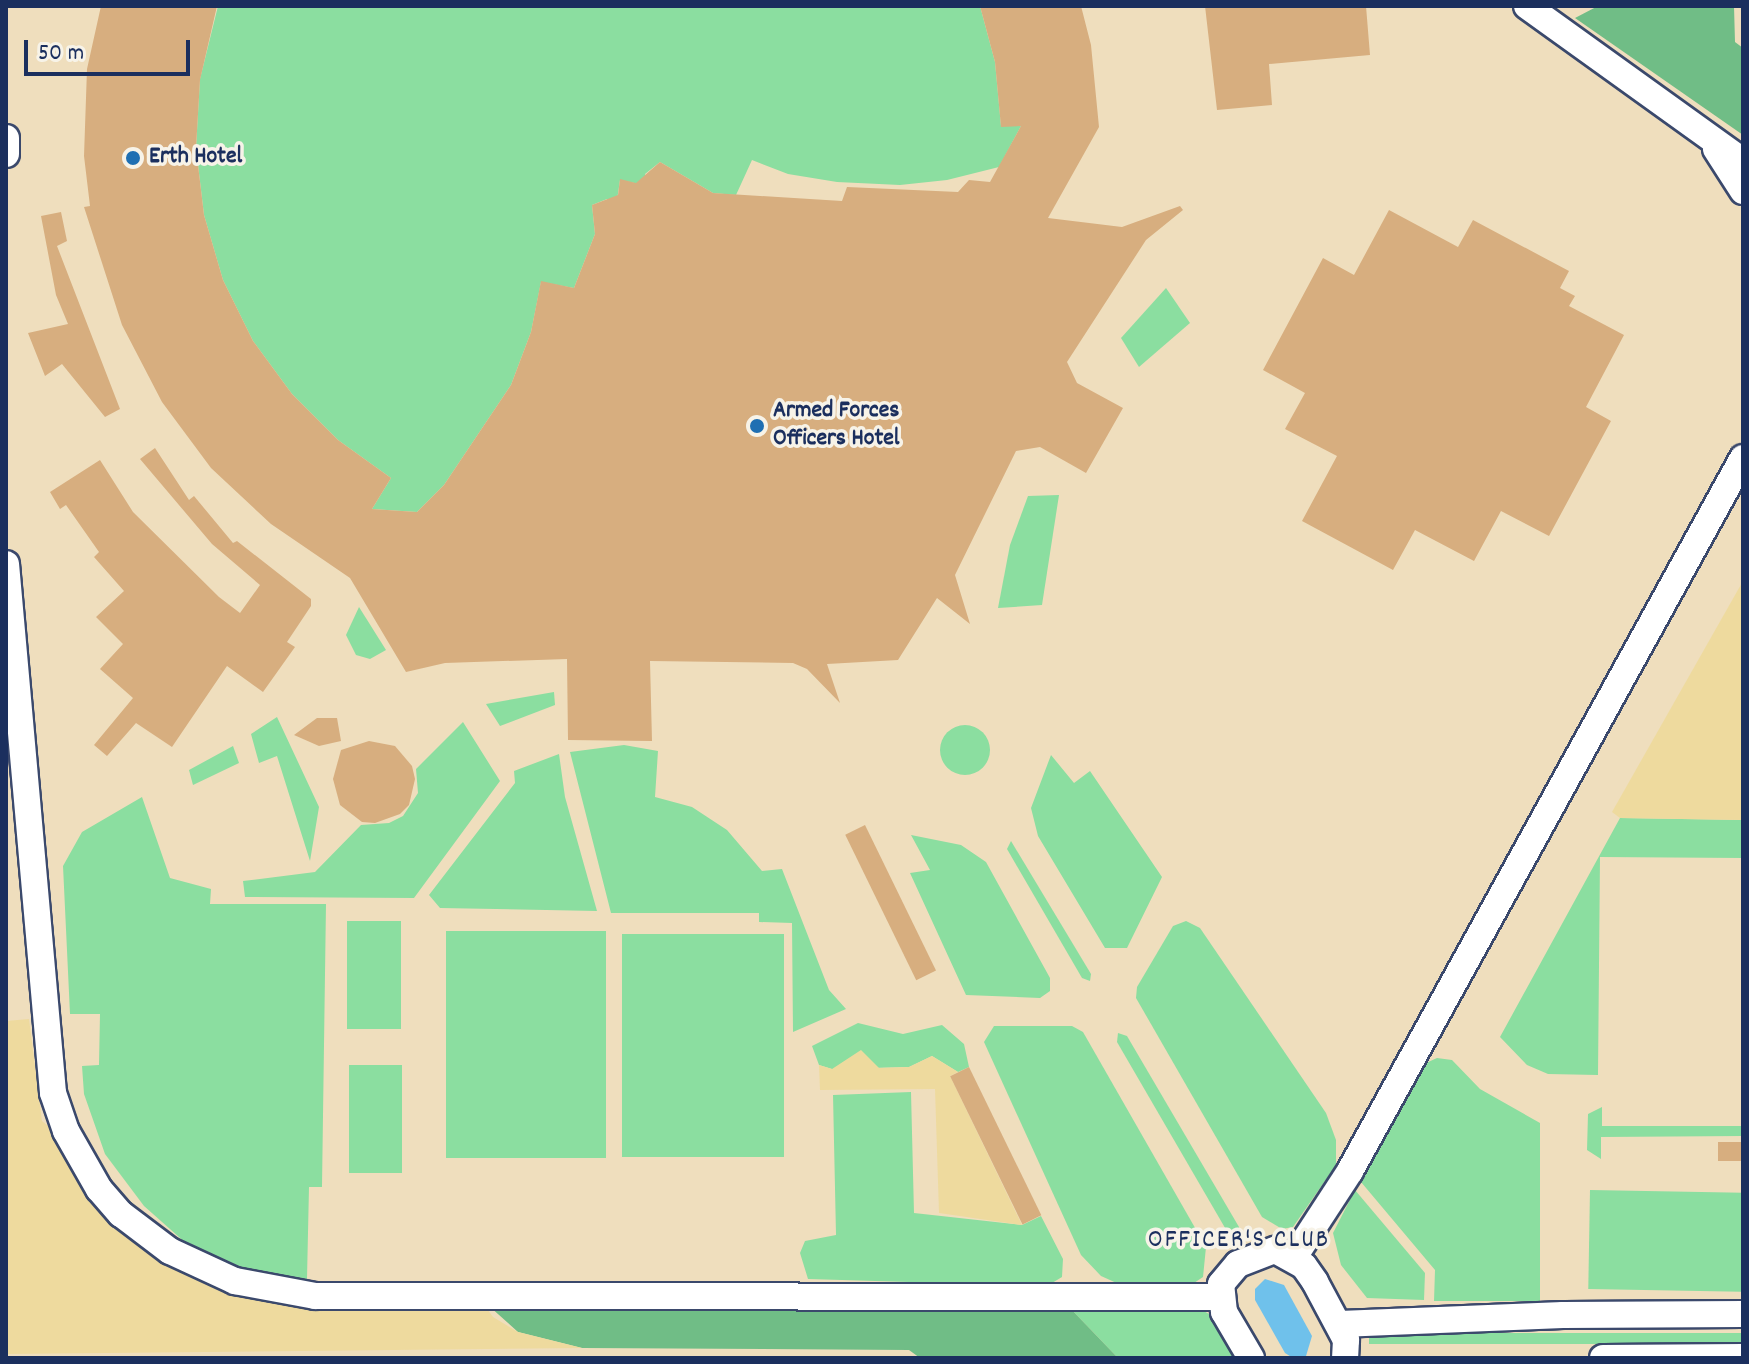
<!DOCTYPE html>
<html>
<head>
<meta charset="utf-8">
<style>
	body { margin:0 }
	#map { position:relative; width:1749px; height:1364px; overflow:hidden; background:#efdebd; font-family:Dekko,sans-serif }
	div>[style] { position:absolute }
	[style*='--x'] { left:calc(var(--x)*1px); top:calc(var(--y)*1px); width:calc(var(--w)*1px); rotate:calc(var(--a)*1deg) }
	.green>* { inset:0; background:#8bdea0; transform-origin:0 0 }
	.round { border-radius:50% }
	.forest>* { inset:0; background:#70bd86 }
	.sand>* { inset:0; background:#eeda9e }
	.water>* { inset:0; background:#6fc1eb }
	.building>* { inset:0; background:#d7ae7f; transform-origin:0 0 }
	.roads { filter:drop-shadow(2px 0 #3b496c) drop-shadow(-2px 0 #3b496c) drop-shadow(0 2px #3b496c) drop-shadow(0 -2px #3b496c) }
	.minor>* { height:26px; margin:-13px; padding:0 13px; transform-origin:13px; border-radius:13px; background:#fff }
	.dots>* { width:22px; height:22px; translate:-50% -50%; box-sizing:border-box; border:4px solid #f7f3e8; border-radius:50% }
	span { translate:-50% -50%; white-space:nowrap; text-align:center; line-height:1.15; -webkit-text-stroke:7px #f7f3e8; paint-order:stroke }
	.poi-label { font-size:24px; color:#1b2f5e; font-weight:700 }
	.left { translate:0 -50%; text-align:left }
	.neighbourhood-label { font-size:26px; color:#1b2f5e; letter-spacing:2px }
	.frame { position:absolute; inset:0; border:8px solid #1b2f5e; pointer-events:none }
	.scale { position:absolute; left:24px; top:40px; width:166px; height:36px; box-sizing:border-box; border:4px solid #1b2f5e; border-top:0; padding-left:10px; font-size:24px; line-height:28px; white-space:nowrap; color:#1b2f5e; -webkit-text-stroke:6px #f7f3e8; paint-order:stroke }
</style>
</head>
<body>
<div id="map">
	<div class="green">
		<div style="clip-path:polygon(218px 6px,980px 6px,995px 62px,1001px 126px,1021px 126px,999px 167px,947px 180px,900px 185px,837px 182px,788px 174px,752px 160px,736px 195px,713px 193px,660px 162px,645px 174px,649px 186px,620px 180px,616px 207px,607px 199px,592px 205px,595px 234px,574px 288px,541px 282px,531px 332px,511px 385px,444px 485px,417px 512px,372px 509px,391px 478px,338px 440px,292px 394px,253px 341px,223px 280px,204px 215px,196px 148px,200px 79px)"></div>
		<div style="clip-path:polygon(1166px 288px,1190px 323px,1139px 367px,1121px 338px)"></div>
		<div style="clip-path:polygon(1059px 495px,1042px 605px,998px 608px,1010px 545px,1028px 496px)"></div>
		<div style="clip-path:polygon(359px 607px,386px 650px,370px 659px,356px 655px,346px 635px)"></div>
		<div style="clip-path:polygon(554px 692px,555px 705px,500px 726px,486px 704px)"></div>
		<div style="clip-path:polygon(277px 717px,319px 807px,310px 861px,277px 756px,259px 763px,251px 734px)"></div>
		<div style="clip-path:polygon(463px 722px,500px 781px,414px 898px,245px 897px,243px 881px,315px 872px,361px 825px,389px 823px,403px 816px,418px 793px,416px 769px)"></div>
		<div class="round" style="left:940px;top:725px;width:50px;height:50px"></div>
		<div style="clip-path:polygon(624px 745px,658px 751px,655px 797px,692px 807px,727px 830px,762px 871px,782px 869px,829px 990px,846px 1009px,793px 1032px,792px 923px,759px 922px,759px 913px,611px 913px,570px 752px)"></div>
		<div style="clip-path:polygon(233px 746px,239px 763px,193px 785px,189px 770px)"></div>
		<div style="clip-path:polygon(559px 754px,565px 797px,597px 911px,440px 908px,429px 895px,515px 783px,514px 771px)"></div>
		<div style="clip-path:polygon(1051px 755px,1074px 783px,1090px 771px,1162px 877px,1127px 948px,1105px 948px,1038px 836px,1031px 808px)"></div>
		<div style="clip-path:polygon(142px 797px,170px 878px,211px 889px,210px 904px,326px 904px,322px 1187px,309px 1187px,307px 1279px,244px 1269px,188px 1245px,144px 1206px,105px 1154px,84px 1094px,82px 1066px,99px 1065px,100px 1014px,70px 1014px,63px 866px,82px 832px)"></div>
		<div style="clip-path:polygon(1620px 818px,1743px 820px,1743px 858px,1600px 857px,1598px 1075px,1548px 1074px,1527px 1065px,1500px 1037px)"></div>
		<div style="clip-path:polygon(911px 835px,961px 845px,986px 862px,1050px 978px,1050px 991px,1040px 998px,966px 995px,910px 873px,930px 870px)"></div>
		<div style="clip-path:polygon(1011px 841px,1091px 974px,1090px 981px,1082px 978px,1007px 849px)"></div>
		<div style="left:347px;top:921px;width:54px;height:108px"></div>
		<div style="clip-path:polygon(1186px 921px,1200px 928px,1326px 1113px,1336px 1140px,1336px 1165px,1293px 1227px,1282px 1229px,1262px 1217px,1136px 998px,1137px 987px,1173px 926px)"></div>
		<div style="left:606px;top:931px;width:227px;height:160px;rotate:90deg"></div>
		<div style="left:784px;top:934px;width:223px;height:162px;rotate:90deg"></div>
		<div style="clip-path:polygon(858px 1023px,903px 1034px,942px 1025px,964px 1044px,969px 1067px,958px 1072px,932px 1056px,909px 1067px,832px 1069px,819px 1065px,812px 1046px)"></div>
		<div style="clip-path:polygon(994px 1026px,1072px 1026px,1083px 1032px,1206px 1247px,1203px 1277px,1191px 1285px,1121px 1285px,1101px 1276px,1081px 1255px,984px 1042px)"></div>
		<div style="clip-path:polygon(1118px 1033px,1127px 1036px,1239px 1227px,1236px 1234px,1228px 1233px,1117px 1042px)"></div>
		<div style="clip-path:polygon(1437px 1058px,1452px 1060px,1480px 1089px,1540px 1123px,1540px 1301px,1434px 1301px,1435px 1270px,1361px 1182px,1426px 1063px)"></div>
		<div style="left:349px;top:1065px;width:53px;height:108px"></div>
		<div style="clip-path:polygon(911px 1092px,914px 1213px,1022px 1225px,1041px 1216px,1063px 1259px,1062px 1277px,1047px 1286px,808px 1279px,800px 1253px,805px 1241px,836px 1235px,833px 1095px)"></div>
		<div style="clip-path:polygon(1602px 1107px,1602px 1126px,1743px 1126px,1743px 1136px,1601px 1137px,1601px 1159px,1587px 1150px,1588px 1114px)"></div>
		<div style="clip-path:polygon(1355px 1190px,1425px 1273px,1424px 1300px,1367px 1298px,1341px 1265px,1333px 1233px)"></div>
		<div style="left:1590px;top:1190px;width:153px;height:99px;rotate:1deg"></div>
		<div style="clip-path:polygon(1193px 1305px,1218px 1319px,1237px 1358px,1118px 1358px,1069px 1307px)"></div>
		<div style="left:1369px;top:1333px;width:374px;height:11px"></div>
	</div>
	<div class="forest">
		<div style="clip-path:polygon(1598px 6px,1734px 6px,1735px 42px,1743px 48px,1743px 135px,1575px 18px)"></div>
		<div style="clip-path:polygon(489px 1306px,1069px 1307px,1118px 1358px,920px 1358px,909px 1350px,582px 1348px,518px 1332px)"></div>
	</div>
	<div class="sand">
		<div style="clip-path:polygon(1743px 581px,1743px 820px,1620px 818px,1612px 812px)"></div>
		<div style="clip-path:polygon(29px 1019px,42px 1121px,63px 1138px,79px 1170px,213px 1282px,483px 1303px,493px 1317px,518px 1332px,582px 1348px,6px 1354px,6px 1021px)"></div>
		<div style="clip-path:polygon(861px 1050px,879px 1068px,909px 1067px,932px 1056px,958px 1072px,950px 1076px,1022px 1225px,939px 1213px,935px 1089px,820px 1090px,819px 1065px,832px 1069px)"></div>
	</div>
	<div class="water">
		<div style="clip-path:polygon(1265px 1279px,1284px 1285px,1312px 1336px,1306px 1356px,1293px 1358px,1285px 1353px,1255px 1300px,1255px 1289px)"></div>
	</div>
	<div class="building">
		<div style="clip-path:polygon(101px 6px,217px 6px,200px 80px,196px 148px,204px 215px,223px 280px,253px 341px,292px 394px,338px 440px,391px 478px,372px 509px,417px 512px,444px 485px,511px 385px,531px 332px,541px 281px,574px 288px,595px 234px,592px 205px,618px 195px,620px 179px,636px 183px,660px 162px,713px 193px,842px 201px,847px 187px,958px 192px,969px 180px,990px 182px,1021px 126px,1001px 127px,995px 62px,980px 6px,1081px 6px,1091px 45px,1099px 127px,1048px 218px,1122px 227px,1180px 206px,1183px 210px,1146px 240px,1067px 362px,1077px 383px,1123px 408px,1086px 473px,1040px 447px,1016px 451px,955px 575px,970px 624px,937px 598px,898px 660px,827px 664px,840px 703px,807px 669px,793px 663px,650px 661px,652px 741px,568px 740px,567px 659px,445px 663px,406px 672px,350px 578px,271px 524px,211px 468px,162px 402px,122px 325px,84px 207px,90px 206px,84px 156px,87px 69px)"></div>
		<div style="clip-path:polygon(1205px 6px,1366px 6px,1370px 55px,1269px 64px,1272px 105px,1217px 110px)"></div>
		<div style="clip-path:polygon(1389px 210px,1458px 247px,1473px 220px,1569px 271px,1560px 288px,1575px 296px,1569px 306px,1624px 335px,1586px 407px,1611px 421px,1549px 536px,1501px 511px,1474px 561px,1415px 530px,1393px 570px,1302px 521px,1337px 456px,1285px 429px,1305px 393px,1263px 370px,1323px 258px,1354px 275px)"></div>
		<div style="clip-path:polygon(61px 212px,67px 241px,57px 246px,120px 409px,105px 417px,62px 364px,45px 376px,28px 333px,68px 324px,56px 295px,41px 216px)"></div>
		<div style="clip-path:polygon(155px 448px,189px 500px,194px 496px,233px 543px,237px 541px,311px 599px,311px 606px,287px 642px,295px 647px,263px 692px,227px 666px,172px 747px,136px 723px,107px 756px,94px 745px,133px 698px,100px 669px,123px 644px,96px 617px,124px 591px,94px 557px,99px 552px,66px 505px,60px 509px,50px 492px,100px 460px,133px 512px,219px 597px,240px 613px,260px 585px,212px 544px,140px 459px)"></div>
		<div style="clip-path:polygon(317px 718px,337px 718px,341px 741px,319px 746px,294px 735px)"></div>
		<div style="clip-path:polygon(369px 741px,395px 746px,412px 766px,415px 779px,409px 805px,400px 814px,375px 823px,362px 822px,340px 805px,333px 779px,341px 750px)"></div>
		<div style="left:865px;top:825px;width:162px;height:22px;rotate:64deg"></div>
		<div style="left:969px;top:1067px;width:165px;height:21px;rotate:64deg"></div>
		<div style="left:1718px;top:1142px;width:25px;height:19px"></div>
	</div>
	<div class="roads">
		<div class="minor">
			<div style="--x:1527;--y:6;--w:266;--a:35.7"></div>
			<div style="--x:6;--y:138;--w:16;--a:90"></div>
			<div style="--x:1716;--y:149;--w:50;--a:57.3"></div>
			<div style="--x:6;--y:564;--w:531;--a:84.92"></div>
			<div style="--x:53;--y:1093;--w:40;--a:71.1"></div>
			<div style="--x:66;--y:1131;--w:67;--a:60.4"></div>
			<div style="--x:99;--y:1189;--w:33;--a:49"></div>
			<div style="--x:121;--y:1214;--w:61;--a:37.1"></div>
			<div style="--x:170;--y:1251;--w:72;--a:24.8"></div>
			<div style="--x:235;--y:1281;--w:81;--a:10.6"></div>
			<div style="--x:315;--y:1296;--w:905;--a:0.06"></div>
			<div style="--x:1294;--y:1257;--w:103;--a:-56.9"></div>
			<div style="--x:1350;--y:1171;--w:814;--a:-61.14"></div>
			<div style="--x:1340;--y:1324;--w:223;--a:-2.3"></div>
			<div style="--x:1563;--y:1315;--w:180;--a:-0.3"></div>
			<div style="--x:1251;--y:1358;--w:53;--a:-120.4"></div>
			<div style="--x:1224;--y:1312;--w:28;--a:-96"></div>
			<div style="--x:1221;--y:1284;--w:26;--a:-50"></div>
			<div style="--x:1238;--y:1264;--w:40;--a:-21"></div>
			<div style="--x:1275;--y:1250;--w:33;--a:29"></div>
			<div style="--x:1304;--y:1266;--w:19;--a:55"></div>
			<div style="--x:1315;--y:1282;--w:66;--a:61.9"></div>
			<div style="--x:1346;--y:1340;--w:18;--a:93"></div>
			<div style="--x:1603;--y:1358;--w:140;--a:-0.4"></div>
		</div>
	</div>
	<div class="dots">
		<div style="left:133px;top:158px;background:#1f6fb2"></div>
		<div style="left:757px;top:426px;background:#1f6fb2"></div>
	</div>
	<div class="poi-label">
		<span class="left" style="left:149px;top:158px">Erth Hotel</span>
		<span class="left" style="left:773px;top:426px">Armed Forces<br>Officers Hotel</span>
	</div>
	<div class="neighbourhood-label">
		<span style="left:1239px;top:1241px">OFFICER'S CLUB</span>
	</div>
	<div class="frame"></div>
	<div class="scale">50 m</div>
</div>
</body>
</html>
